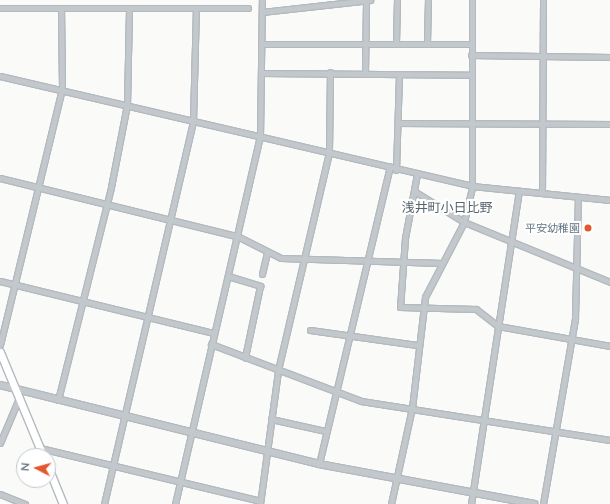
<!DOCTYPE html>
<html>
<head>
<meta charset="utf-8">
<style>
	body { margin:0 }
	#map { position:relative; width:610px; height:504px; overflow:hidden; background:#fafaf8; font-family:Lato,"Noto Sans JP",sans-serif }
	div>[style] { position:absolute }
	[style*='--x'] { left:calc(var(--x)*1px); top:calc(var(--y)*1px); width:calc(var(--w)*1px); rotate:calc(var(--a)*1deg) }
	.roads { filter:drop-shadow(1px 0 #b3babf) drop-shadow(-1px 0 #b3babf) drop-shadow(0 1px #b3babf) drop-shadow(0 -1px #b3babf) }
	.minor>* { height:5px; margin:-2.5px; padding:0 2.5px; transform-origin:2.5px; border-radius:2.5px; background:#c3c8cc }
	.tertiary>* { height:6px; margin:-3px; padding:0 3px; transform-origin:3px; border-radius:3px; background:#c3c8cc }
	.secondary>* { height:7px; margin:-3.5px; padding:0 3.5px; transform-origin:3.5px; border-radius:3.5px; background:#fff }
	.dots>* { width:11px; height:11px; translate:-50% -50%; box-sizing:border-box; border:2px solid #fff; border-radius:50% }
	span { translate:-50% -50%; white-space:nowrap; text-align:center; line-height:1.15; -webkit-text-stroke:4px #fff; paint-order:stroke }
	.poi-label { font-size:11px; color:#657683 }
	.right { translate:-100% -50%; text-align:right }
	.quarter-label { font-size:13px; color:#57646e }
	.north { position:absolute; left:16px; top:448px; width:40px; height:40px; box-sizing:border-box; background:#fff; border:1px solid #c1c8cd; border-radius:50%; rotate:276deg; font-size:11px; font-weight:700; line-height:16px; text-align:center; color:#657683 }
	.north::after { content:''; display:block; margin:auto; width:14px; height:18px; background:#e4572e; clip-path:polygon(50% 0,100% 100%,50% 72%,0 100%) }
</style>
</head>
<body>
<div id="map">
	<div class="roads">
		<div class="minor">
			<div style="--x:0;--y:8;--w:248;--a:0"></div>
			<div style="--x:262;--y:12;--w:109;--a:-6.3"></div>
			<div style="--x:396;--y:43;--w:43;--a:-88.7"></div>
			<div style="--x:427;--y:43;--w:43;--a:-88.7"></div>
			<div style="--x:262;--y:44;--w:208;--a:0"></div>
			<div style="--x:471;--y:55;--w:139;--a:0.8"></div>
			<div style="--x:261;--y:73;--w:210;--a:0.5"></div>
			<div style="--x:365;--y:73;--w:72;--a:-89.2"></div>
			<div style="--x:0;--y:76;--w:485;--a:13.1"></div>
			<div style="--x:472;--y:186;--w:139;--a:5.8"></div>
			<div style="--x:398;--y:123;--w:212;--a:0.3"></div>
			<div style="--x:396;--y:170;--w:96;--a:-88.2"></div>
			<div style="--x:417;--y:174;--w:65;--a:100.6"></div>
			<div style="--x:405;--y:238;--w:69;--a:94.1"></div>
			<div style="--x:400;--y:307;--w:76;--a:1.5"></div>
			<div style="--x:476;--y:309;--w:28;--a:38"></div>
			<div style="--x:498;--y:326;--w:114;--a:10.1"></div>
			<div style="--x:0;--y:178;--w:244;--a:13.8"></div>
			<div style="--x:237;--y:236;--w:49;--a:26.6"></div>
			<div style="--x:281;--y:258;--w:161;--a:1.8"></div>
			<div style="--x:414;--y:191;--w:59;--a:31.8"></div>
			<div style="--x:464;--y:222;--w:158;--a:22.3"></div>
			<div style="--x:542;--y:193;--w:193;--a:-89.7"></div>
			<div style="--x:262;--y:274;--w:22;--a:-77"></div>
			<div style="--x:228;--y:276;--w:34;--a:17"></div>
			<div style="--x:260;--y:286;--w:73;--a:101.9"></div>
			<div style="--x:0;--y:281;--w:219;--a:13.7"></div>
			<div style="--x:310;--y:330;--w:108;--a:8"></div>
			<div style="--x:211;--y:344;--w:160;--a:20.8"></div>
			<div style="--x:361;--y:401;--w:252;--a:8.9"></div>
			<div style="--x:0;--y:345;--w:264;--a:-76.4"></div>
			<div style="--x:62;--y:88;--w:80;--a:-90.7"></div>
			<div style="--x:58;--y:400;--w:219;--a:-76"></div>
			<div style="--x:111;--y:187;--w:84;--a:-79"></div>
			<div style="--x:127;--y:105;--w:97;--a:-88.8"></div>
			<div style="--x:271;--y:419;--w:55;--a:12.5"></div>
			<div style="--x:0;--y:443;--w:49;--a:-67.1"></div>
			<div style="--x:40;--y:448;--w:226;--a:13.5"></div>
			<div style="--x:319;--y:464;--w:306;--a:-76.6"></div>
			<div style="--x:0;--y:494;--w:27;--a:22"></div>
			<div style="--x:104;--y:504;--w:393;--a:-76.9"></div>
			<div style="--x:193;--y:121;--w:112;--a:-88.5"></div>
			<div style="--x:175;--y:504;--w:377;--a:-77"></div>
			<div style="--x:260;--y:137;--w:137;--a:-89.2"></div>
			<div style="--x:260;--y:504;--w:135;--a:-82.3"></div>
			<div style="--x:278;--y:370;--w:224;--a:-76.8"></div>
			<div style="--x:329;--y:152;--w:80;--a:-89.3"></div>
			<div style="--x:391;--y:504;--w:98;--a:-77.7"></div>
			<div style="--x:412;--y:408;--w:112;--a:-83.3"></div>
			<div style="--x:425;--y:297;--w:85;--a:-62.5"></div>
			<div style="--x:464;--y:222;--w:37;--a:-77"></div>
			<div style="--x:472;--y:186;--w:186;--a:-90"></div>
			<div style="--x:471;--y:504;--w:317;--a:-81.3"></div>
			<div style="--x:543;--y:504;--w:189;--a:-80.2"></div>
			<div style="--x:575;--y:318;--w:121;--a:-88.6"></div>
		</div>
		<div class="tertiary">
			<div style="--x:0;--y:385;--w:329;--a:13.9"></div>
			<div style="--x:319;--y:464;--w:219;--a:10.5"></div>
		</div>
		<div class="secondary">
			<div style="--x:0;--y:352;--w:113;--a:67.5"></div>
			<div style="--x:48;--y:467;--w:40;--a:68"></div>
		</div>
	</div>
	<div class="dots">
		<div style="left:588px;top:228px;background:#e4572e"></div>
	</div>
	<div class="poi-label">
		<span class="right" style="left:580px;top:228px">平安幼稚園</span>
	</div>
	<div class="quarter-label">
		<span style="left:447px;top:207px">浅井町小日比野</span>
	</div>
	<div class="north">N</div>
</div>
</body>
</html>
